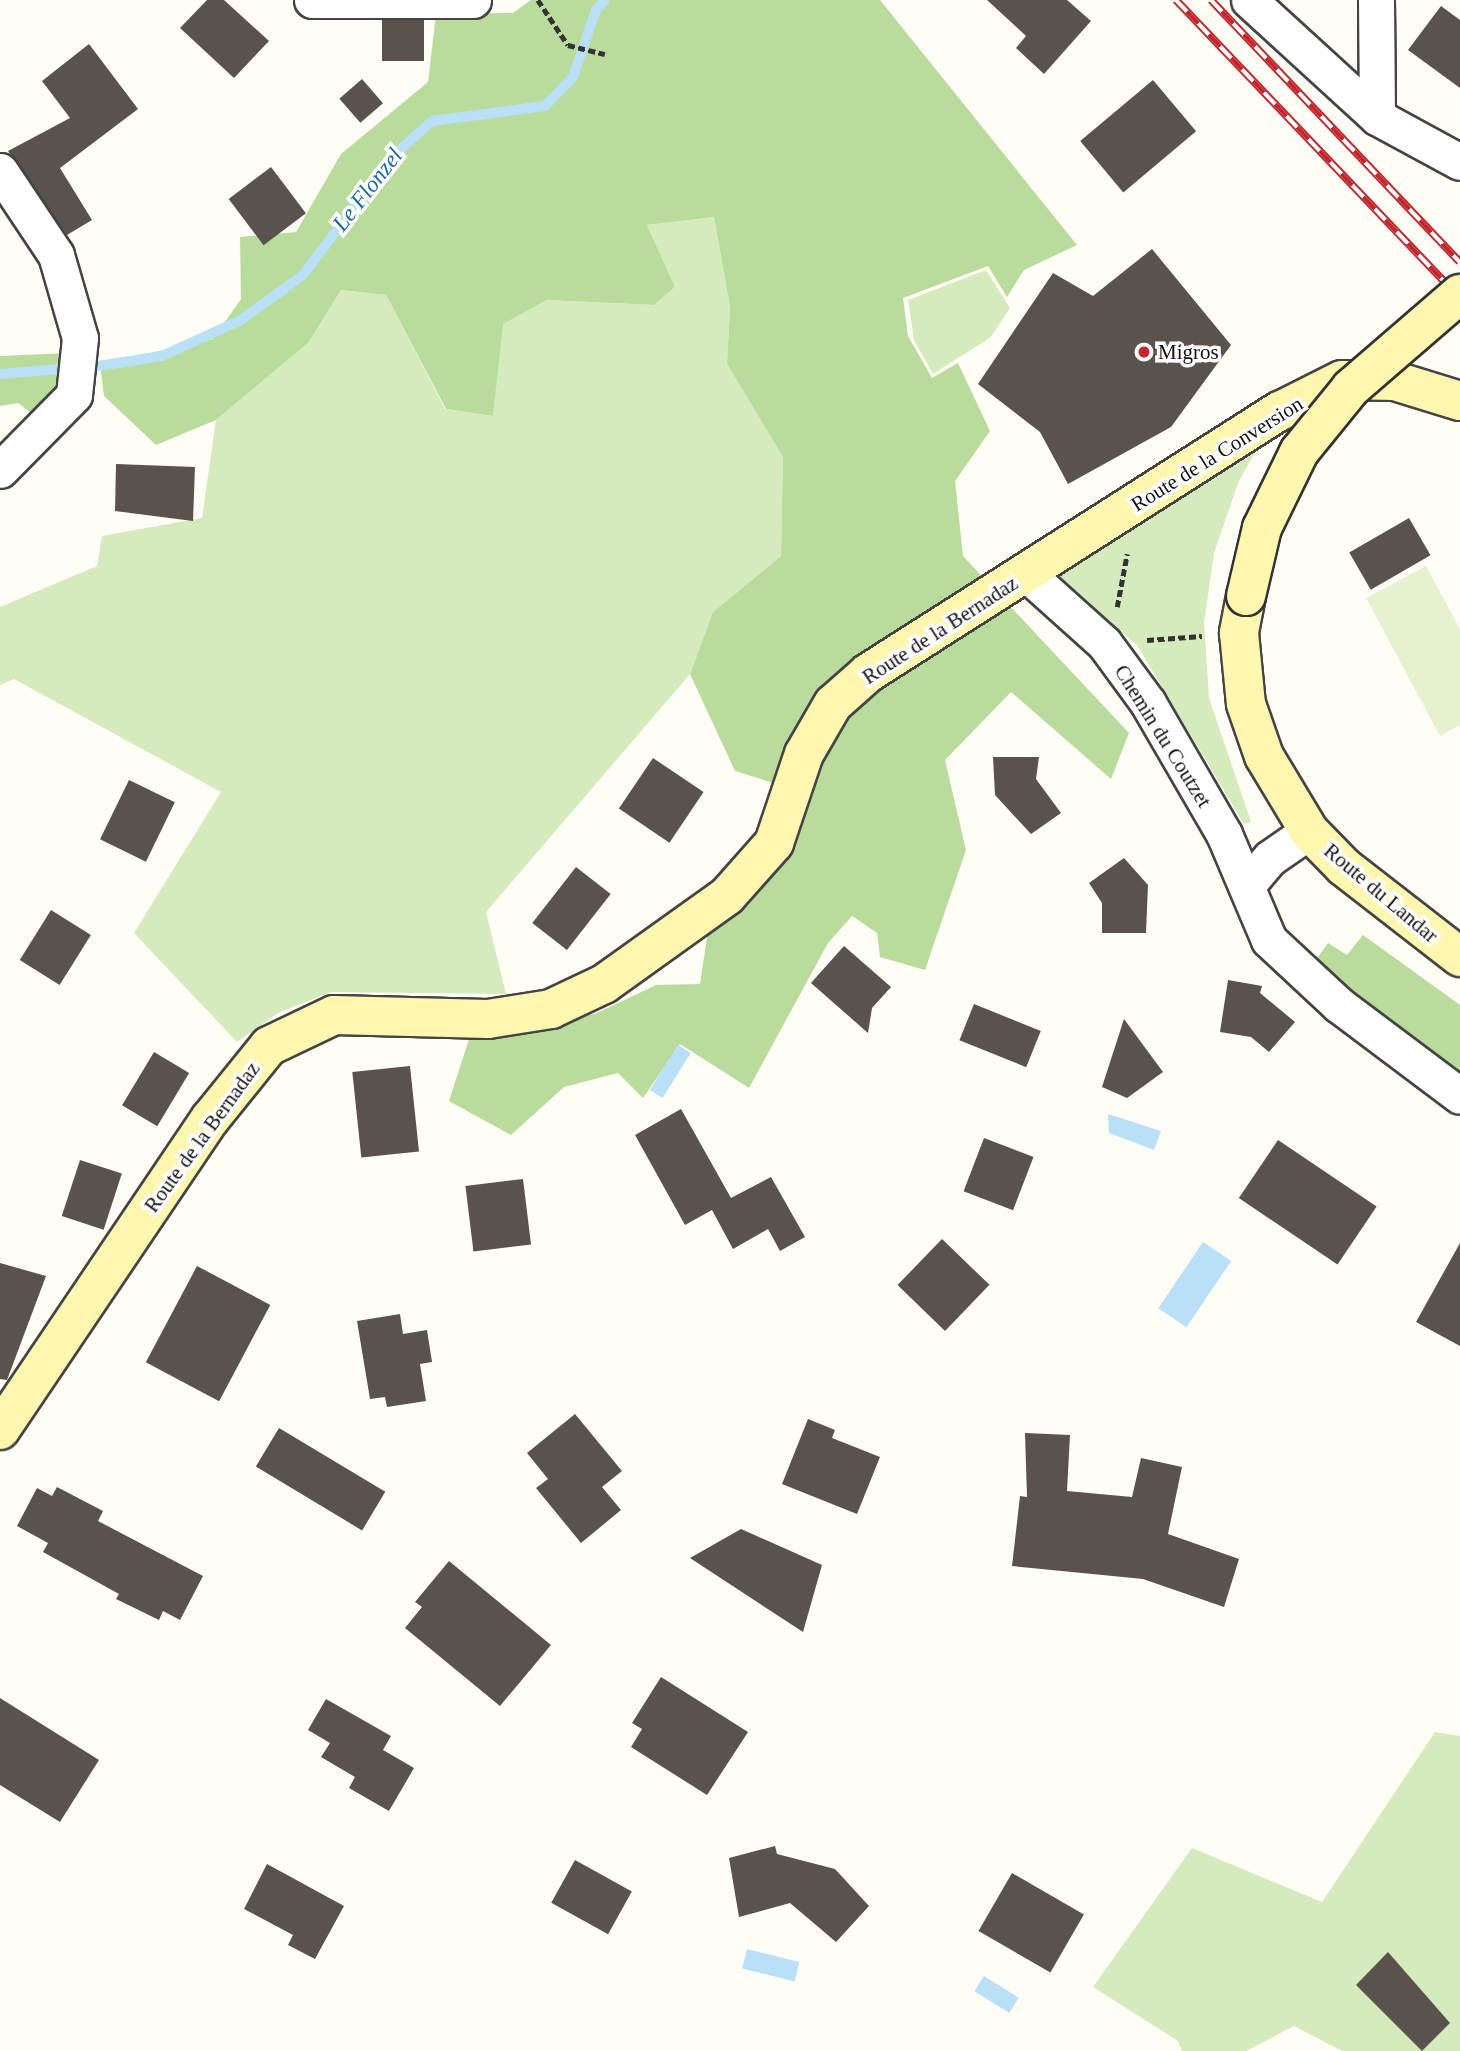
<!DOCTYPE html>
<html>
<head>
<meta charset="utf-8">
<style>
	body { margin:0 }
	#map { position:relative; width:1460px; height:2051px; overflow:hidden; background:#fffdf5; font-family:"Times New Roman",serif }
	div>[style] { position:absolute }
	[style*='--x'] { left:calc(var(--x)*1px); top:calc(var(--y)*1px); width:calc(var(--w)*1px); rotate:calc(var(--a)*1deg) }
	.green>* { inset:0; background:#d5ebbd }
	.forest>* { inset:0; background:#b9dc9c }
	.pitch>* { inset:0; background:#e6f2cf }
	.water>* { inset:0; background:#b9e0f7; transform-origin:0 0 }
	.stream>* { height:10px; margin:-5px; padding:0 5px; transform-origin:5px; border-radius:5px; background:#b9e0f7 }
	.building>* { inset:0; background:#5a524d; transform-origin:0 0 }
	.path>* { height:4.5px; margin-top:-2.25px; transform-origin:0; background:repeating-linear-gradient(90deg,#333 0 7px,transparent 0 10.5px) }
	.roads { filter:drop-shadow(2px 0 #444) drop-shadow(-2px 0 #444) drop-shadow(0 2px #444) drop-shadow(0 -2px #444) }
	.street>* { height:35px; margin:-17.5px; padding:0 17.5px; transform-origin:17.5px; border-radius:17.5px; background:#fff }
	.secondary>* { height:38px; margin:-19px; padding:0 19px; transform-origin:19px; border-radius:19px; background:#fff6b0 }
	.rail>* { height:8px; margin-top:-4px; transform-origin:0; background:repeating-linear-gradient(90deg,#fff 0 16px,#c4262e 0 32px); box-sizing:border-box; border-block:2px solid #c4262e }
	.bridges { filter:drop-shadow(2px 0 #333) drop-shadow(-2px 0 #333) drop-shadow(0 2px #333) drop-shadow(0 -2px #333) }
	.secondary-bridge>* { height:38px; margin:-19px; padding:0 19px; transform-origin:19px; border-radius:19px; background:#fff6b0 }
	.dots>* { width:19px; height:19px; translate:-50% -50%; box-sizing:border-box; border:4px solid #fff; border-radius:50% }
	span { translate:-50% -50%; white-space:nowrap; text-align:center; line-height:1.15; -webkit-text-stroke:7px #fff; paint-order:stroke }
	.poi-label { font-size:21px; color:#111 }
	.left { translate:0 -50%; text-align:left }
	.street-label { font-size:21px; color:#111 }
	.water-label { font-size:23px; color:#1768a6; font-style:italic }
</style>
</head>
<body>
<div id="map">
	<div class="green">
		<div style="clip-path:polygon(714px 217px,730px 307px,727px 364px,783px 457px,781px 556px,713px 612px,690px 674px,486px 912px,506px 994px,331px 992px,278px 1013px,237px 1042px,134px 933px,221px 792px,14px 679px,0 685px,0 607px,97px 566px,102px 536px,202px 518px,216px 420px,309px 342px,341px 290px,386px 295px,445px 409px,493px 416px,502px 324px,547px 300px,654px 305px,675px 287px,647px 225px)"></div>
		<div style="clip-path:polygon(986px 270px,1010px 308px,991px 337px,933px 374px,914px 340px,908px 300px)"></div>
		<div style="clip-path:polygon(1264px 436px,1238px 483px,1214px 553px,1204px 623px,1209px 698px,1251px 822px,1244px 824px,1137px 645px,1060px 580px,1061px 566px)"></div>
		<div style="clip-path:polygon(1435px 1732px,1460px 1736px,1460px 2051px,1342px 2051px,1294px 2026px,1246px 2051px,1182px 2051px,1178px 2041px,1093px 1987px,1192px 1848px,1322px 1902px)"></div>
	</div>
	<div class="forest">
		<div style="clip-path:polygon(531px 0,880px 0,1077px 245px,1024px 270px,1007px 297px,988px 266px,903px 298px,908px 336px,932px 378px,958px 363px,990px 431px,955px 481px,963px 556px,1129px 733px,1111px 779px,1011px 692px,945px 760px,966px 850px,925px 970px,880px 957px,877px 933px,852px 916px,828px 943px,749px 1088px,680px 1044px,643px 1098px,618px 1073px,564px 1087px,511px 1135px,449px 1101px,470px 1036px,595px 1014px,656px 985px,700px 984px,708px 931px,746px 907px,789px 857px,809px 794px,735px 771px,690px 674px,713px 612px,781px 556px,783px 457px,727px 364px,730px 307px,714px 217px,647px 225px,675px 287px,654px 305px,547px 300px,503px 324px,493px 416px,446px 409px,386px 295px,341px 290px,309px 342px,216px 420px,156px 445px,104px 396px,100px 364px,213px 339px,241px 299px,240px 237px,296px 232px,341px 154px,428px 82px,436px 14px,513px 13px)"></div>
		<div style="clip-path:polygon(69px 353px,69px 383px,35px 416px,18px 403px,0 406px,0 356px)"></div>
		<div style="clip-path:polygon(1363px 935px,1460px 1005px,1460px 1078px,1315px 961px,1328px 943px,1347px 955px)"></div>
	</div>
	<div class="pitch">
		<div style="clip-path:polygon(1426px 566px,1460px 629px,1460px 725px,1440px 736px,1366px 598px)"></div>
	</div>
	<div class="water">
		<div style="left:678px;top:1045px;width:15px;height:53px;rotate:32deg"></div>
		<div style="clip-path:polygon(1108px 1114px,1161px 1131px,1154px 1150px,1109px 1133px)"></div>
		<div style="left:1203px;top:1242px;width:34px;height:80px;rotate:34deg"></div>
		<div style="left:747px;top:1949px;width:54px;height:20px;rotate:14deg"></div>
		<div style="left:984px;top:1976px;width:41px;height:18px;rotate:32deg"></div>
	</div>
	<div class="stream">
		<div style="--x:98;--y:366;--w:65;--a:-8.9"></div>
		<div style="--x:162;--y:356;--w:87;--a:-24.5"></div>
		<div style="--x:241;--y:320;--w:77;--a:-36"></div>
		<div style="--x:303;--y:275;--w:148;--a:-53"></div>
		<div style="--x:392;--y:157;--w:54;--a:-42"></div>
		<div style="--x:432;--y:121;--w:114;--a:-7.6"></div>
		<div style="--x:545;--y:106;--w:40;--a:-46"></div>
		<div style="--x:573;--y:77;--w:71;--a:-71.1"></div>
		<div style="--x:596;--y:10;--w:13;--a:-48"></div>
		<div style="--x:0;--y:374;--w:72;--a:-4.8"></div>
	</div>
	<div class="building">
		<div style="clip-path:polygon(207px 0,224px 0,269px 41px,234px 78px,180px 28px)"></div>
		<div style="clip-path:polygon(987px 0,1067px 0,1091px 21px,1044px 74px,1016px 48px,1026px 36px)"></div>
		<div style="clip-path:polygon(1441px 6px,1460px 20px,1460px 88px,1408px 50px)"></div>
		<div style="left:382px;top:20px;width:42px;height:41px"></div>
		<div style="clip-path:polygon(89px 44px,138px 109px,60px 168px,92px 220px,67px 235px,8px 151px,70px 118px,42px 81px)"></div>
		<div style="left:362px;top:79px;width:32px;height:30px;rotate:49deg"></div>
		<div style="left:1153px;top:80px;width:67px;height:95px;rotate:50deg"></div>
		<div style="left:271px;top:167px;width:58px;height:53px;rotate:53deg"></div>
		<div style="clip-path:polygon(1152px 249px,1231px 345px,1171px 427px,1068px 484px,1040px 432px,978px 384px,1053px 273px,1093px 296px)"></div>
		<div style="clip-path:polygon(116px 464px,195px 467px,193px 521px,115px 511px)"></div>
		<div style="left:1409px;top:518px;width:43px;height:69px;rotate:60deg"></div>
		<div style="clip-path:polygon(993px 757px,1039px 757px,1036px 779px,1061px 813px,1031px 834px,995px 795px)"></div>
		<div style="left:653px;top:758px;width:61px;height:61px;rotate:34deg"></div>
		<div style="left:129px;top:780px;width:51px;height:66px;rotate:26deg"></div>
		<div style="clip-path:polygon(1124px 858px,1148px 885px,1146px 933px,1102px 933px,1102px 903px,1089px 883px)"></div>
		<div style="left:576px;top:867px;width:44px;height:71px;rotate:38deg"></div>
		<div style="left:51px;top:910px;width:47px;height:59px;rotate:32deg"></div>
		<div style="clip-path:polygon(844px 946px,891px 987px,872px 1008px,868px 1033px,811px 983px)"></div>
		<div style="clip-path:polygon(1228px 980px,1262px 986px,1260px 993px,1295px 1022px,1269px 1052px,1251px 1037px,1220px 1032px)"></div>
		<div style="left:974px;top:1004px;width:72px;height:39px;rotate:22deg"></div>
		<div style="clip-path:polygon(1124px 1019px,1163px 1072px,1127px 1098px,1102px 1087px)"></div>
		<div style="left:154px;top:1052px;width:41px;height:62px;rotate:31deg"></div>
		<div style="left:410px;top:1066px;width:86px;height:58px;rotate:84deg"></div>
		<div style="clip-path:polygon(681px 1109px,731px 1198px,771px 1177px,805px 1237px,780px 1251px,768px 1229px,733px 1249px,712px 1210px,685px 1225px,635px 1135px)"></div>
		<div style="left:984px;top:1138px;width:53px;height:57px;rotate:21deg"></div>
		<div style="left:1278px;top:1140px;width:119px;height:70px;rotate:34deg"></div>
		<div style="left:80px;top:1160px;width:44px;height:59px;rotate:18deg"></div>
		<div style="left:523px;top:1179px;width:66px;height:58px;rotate:83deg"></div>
		<div style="left:942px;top:1239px;width:66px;height:64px;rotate:44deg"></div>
		<div style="clip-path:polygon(1460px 1243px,1460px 1346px,1416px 1322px)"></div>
		<div style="clip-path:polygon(0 1263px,46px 1276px,7px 1380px,0 1379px)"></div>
		<div style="left:197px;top:1266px;width:83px;height:109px;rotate:28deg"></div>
		<div style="clip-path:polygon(400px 1314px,403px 1334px,427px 1330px,432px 1362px,420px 1364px,426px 1401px,387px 1407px,385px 1397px,370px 1399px,357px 1321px)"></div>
		<div style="clip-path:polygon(575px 1414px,622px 1471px,602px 1487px,621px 1510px,581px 1543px,536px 1488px,548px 1479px,527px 1453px)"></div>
		<div style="clip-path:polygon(808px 1419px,835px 1430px,832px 1438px,880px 1457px,857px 1514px,782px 1484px)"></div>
		<div style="left:279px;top:1428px;width:124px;height:45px;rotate:31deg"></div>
		<div style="clip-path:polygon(1025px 1433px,1070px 1435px,1067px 1491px,1132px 1497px,1141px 1458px,1182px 1467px,1168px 1534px,1239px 1559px,1224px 1607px,1143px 1579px,1012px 1566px,1020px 1496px,1027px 1497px)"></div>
		<div style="clip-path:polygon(57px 1487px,103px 1511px,98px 1521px,203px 1576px,180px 1620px,163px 1611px,159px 1620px,116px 1599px,119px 1594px,43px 1552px,48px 1543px,17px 1526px,37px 1488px,52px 1496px)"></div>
		<div style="clip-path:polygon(741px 1529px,822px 1565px,803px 1632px,690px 1558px)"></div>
		<div style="clip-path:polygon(449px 1561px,551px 1645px,500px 1706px,405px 1628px,422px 1607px,415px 1602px)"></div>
		<div style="clip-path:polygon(661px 1677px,748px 1732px,707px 1795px,631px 1747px,642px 1729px,632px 1723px)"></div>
		<div style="clip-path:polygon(0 1698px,99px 1760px,60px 1822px,0 1785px)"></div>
		<div style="clip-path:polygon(326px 1699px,391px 1736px,383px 1750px,414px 1768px,389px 1811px,349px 1788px,355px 1777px,321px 1757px,330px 1743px,308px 1730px)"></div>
		<div style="clip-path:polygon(775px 1846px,777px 1854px,835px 1869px,869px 1906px,836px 1942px,790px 1903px,739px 1917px,729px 1858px)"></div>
		<div style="left:575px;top:1860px;width:65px;height:49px;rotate:29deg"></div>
		<div style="clip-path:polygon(267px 1864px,344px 1906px,315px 1959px,288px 1945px,293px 1935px,244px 1909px)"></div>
		<div style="left:1012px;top:1873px;width:83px;height:67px;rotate:30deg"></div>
		<div style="clip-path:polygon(1388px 1952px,1450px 2023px,1422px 2051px,1356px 1985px)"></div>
	</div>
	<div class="path">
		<div style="--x:538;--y:0;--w:54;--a:56.3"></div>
		<div style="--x:568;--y:45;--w:38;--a:14"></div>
		<div style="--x:1117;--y:607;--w:54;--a:-79.3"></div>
		<div style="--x:1147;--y:640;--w:55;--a:-4.2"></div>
	</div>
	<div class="roads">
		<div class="street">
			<div style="--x:312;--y:0;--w:161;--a:0"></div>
			<div style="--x:1249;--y:0;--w:173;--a:42.4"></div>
			<div style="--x:1377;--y:117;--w:94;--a:28.5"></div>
			<div style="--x:1376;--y:0;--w:117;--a:89.5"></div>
			<div style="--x:0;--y:171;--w:101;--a:56.3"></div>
			<div style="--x:56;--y:255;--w:86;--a:73.9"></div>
			<div style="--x:80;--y:338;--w:57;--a:96"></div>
			<div style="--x:74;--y:395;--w:105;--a:134.6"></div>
			<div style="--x:1027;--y:574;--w:103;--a:41.9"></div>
			<div style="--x:1104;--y:643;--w:74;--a:53.7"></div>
			<div style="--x:1148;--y:703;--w:151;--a:59.9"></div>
			<div style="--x:1224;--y:834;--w:115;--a:67"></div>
			<div style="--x:1269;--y:940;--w:96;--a:42.9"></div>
			<div style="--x:1339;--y:1005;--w:151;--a:36.9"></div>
			<div style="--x:1248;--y:884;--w:34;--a:-50"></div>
			<div style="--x:1270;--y:858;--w:47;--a:-34.7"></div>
		</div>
		<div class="secondary">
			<div style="--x:1246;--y:596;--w:38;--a:101"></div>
			<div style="--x:1239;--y:633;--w:71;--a:84.4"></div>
			<div style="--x:1246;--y:704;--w:55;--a:70.9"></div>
			<div style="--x:1264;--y:756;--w:87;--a:59"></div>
			<div style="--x:1309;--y:831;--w:50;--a:45.8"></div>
			<div style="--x:1344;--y:867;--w:147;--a:37.8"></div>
			<div style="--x:0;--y:1430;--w:375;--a:-56"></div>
			<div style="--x:210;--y:1119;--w:94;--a:-51.1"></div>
			<div style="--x:269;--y:1046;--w:72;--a:-25.5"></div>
			<div style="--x:334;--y:1015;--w:154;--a:1.5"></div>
			<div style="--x:488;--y:1019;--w:64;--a:-9"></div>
			<div style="--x:551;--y:1009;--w:59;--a:-25.3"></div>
			<div style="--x:604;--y:984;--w:151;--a:-35.6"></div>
			<div style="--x:727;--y:896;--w:71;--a:-48.4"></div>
			<div style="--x:774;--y:843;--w:94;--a:-71.4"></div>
			<div style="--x:804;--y:754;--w:58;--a:-59.9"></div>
			<div style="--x:833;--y:704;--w:47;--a:-41.5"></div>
			<div style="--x:868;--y:673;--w:488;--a:-32.5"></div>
			<div style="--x:1280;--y:411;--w:69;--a:-26.6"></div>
			<div style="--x:1342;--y:380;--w:53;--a:1.1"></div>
			<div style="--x:1395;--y:381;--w:68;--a:17.1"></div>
		</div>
	</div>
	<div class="rail">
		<div style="--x:1176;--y:0;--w:412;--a:46.4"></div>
		<div style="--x:1211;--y:0;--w:361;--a:46.5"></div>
	</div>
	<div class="bridges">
		<div class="secondary-bridge">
			<div style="--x:1246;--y:596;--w:70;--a:-76.8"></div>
			<div style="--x:1262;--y:528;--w:85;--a:-64"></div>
			<div style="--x:1299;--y:452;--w:82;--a:-50.9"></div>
			<div style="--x:1351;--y:388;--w:144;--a:-40.8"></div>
		</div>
	</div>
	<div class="dots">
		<div style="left:1144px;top:352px;background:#c4262e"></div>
	</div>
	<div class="poi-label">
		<span class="left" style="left:1158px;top:352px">Migros</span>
	</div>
	<div class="street-label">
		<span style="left:1217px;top:454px;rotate:-32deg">Route de la Conversion</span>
		<span style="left:940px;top:630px;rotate:-33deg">Route de la Bernadaz</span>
		<span style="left:1163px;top:736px;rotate:58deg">Chemin du Coutzet</span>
		<span style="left:1381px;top:893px;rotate:40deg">Route du Landar</span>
		<span style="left:202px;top:1137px;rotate:-54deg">Route de la Bernadaz</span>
	</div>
	<div class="water-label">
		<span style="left:368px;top:190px;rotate:-52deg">Le Flonzel</span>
	</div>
</div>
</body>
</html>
